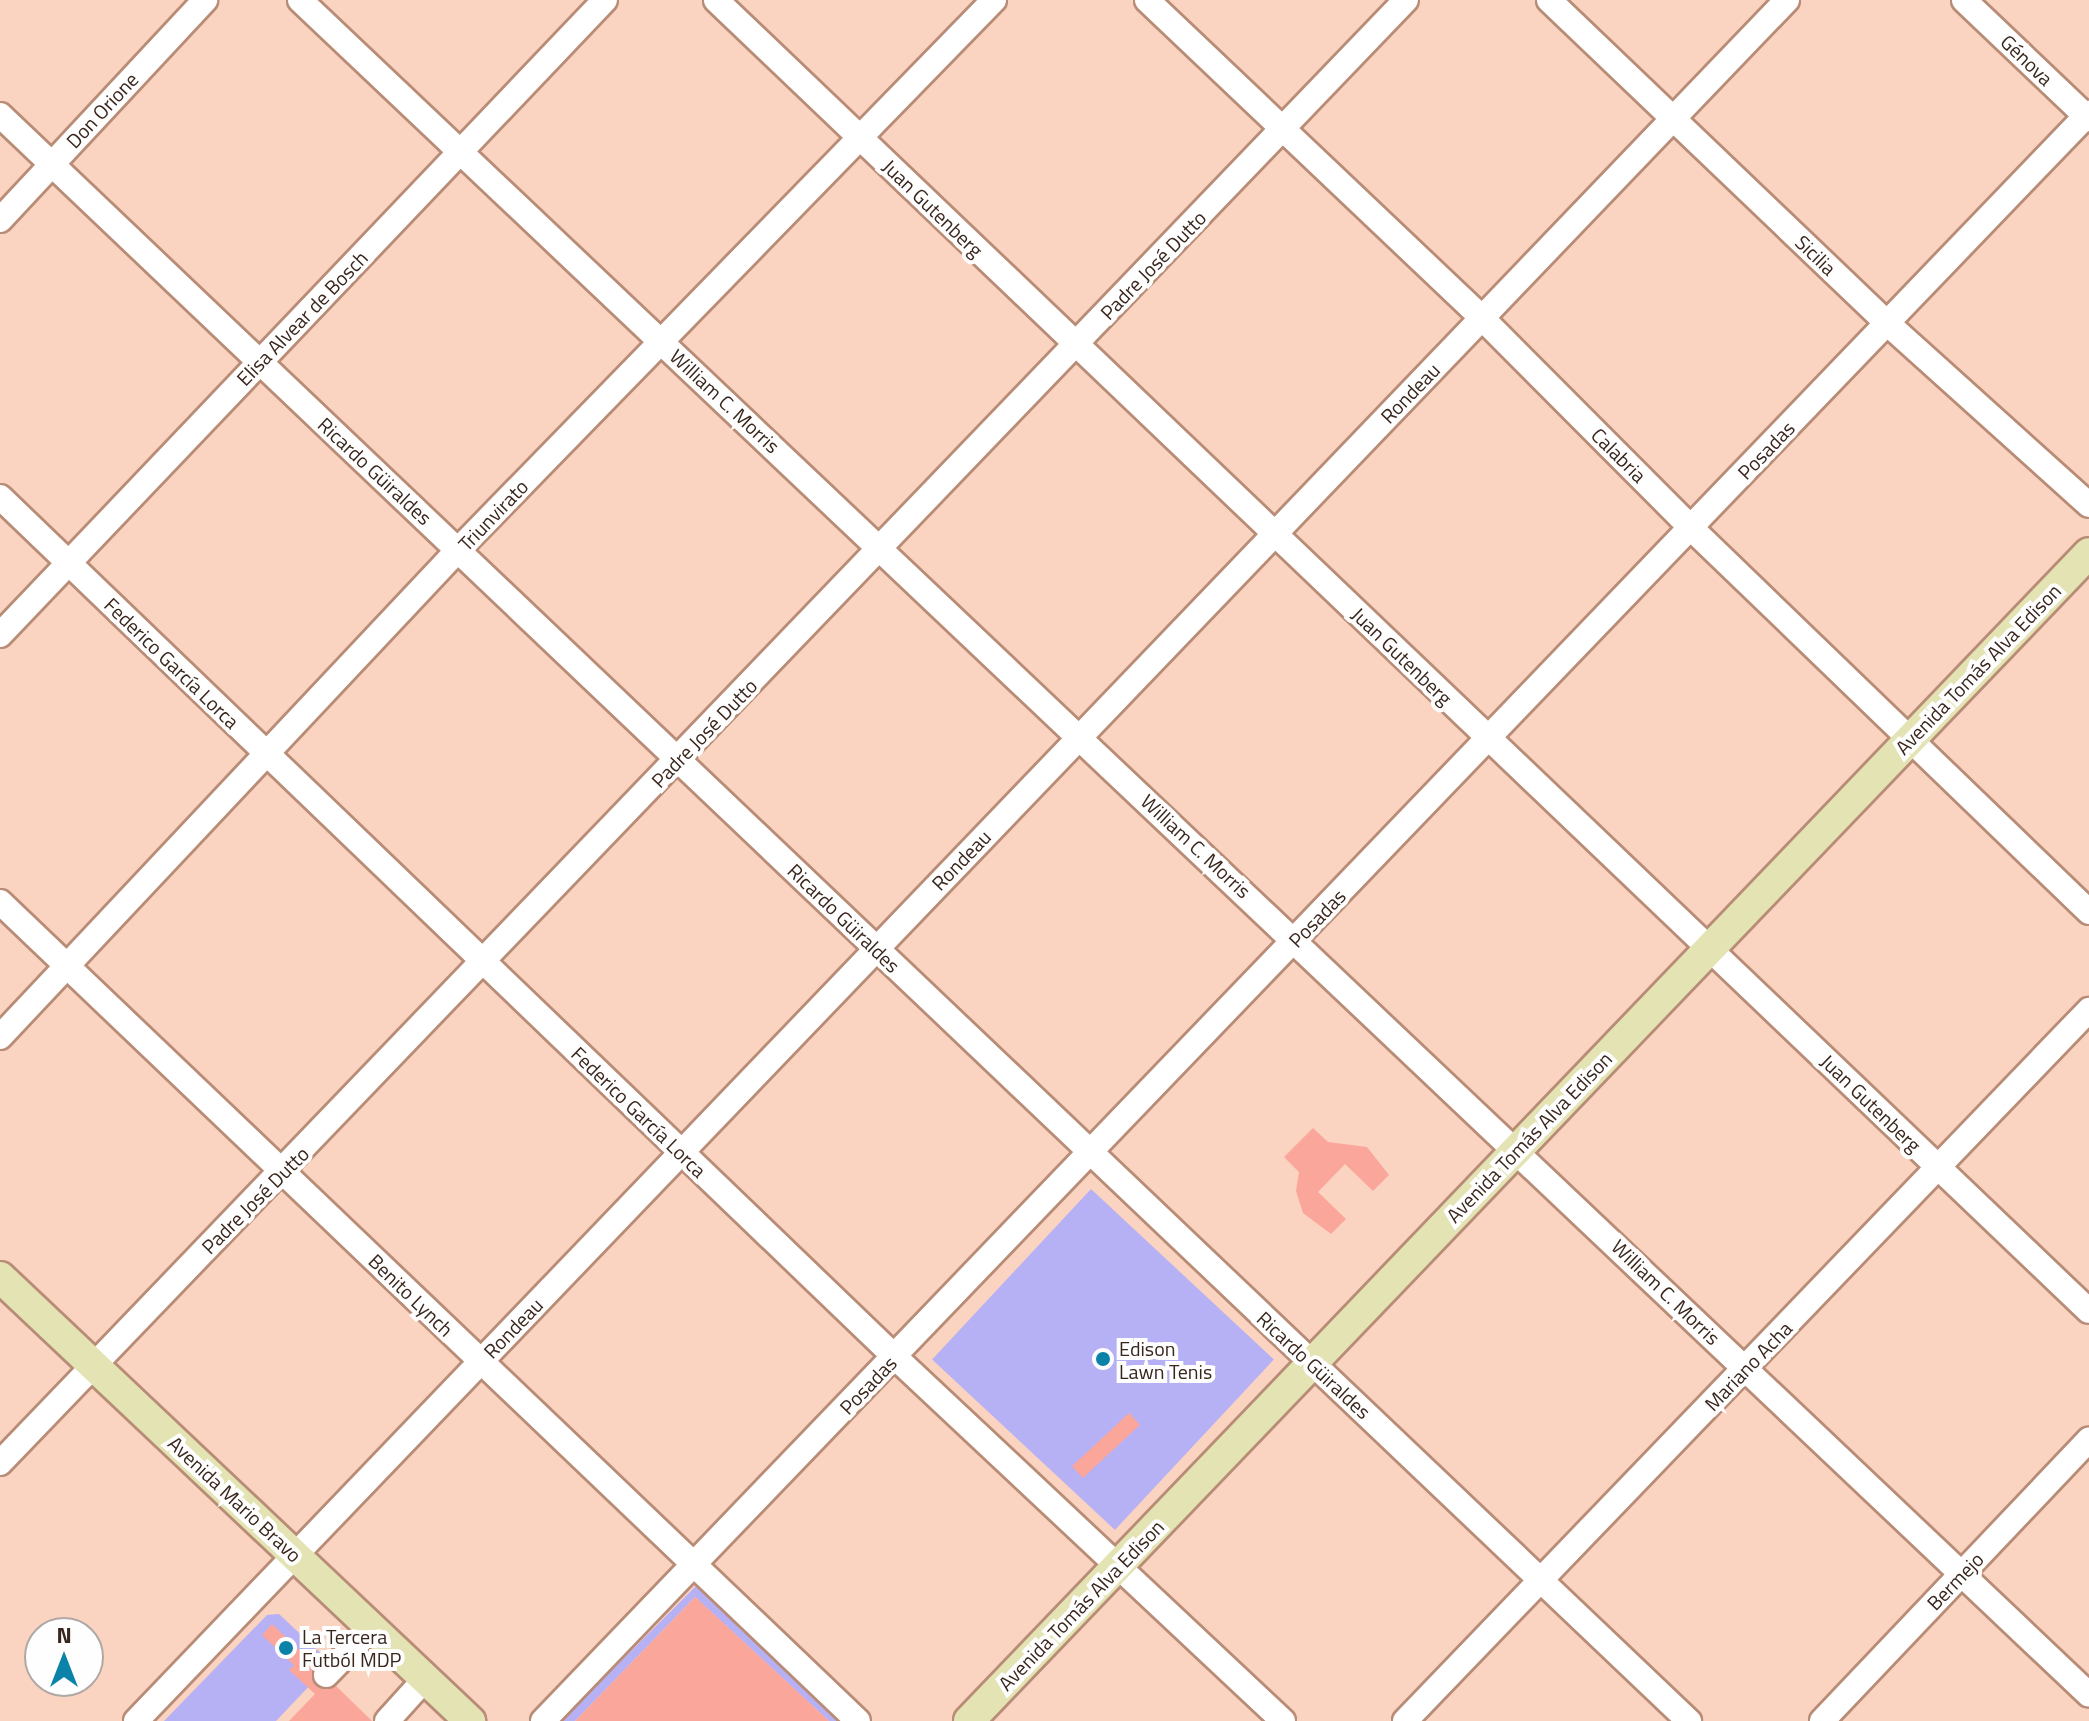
<!DOCTYPE html>
<html>
<head>
<meta charset="utf-8">
<style>
	body { margin:0 }
	#map { position:relative; width:2089px; height:1721px; overflow:hidden; background:#fad3c1; font-family:"Titillium Web",sans-serif }
	div>[style] { position:absolute }
	[style*='--x'] { left:calc(var(--x)*1px); top:calc(var(--y)*1px); width:calc(var(--w)*1px); rotate:calc(var(--a)*1deg) }
	.green>* { inset:0; background:#b6b0f4; transform-origin:0 0 }
	.building>* { inset:0; background:#fba69b; transform-origin:0 0 }
	.roads { filter:drop-shadow(2px 0 #b88c76) drop-shadow(-2px 0 #b88c76) drop-shadow(0 2px #b88c76) drop-shadow(0 -2px #b88c76) }
	.minor>* { height:24px; margin:-12px; padding:0 12px; transform-origin:12px; border-radius:12px; background:#fff }
	.major>* { height:30px; margin:-15px; padding:0 15px; transform-origin:15px; border-radius:15px; background:#e3e3b3 }
	.dots>* { width:22px; height:22px; translate:-50% -50%; box-sizing:border-box; border:4px solid #fefefe; border-radius:50% }
	span { translate:-50% -50%; white-space:nowrap; text-align:center; line-height:1.15; -webkit-text-stroke:8px #fefefe; paint-order:stroke }
	.street-label { font-size:20px; color:#38261d }
	.poi-label { font-size:20px; color:#38261d }
	.left { translate:0 -50%; text-align:left }
	.north { position:absolute; left:24px; top:1617px; width:80px; height:80px; box-sizing:border-box; background:#fefefe; border:2px solid #afa8a4; border-radius:50%; rotate:0deg; font-size:22px; font-weight:700; line-height:32px; text-align:center; color:#38261d }
	.north::after { content:''; display:block; margin:auto; width:28px; height:36px; background:#0b82a8; clip-path:polygon(50% 0,100% 100%,50% 72%,0 100%) }
</style>
</head>
<body>
<div id="map">
	<div class="green">
		<div style="left:1091px;top:1189px;width:250px;height:233px;rotate:43deg"></div>
		<div style="clip-path:polygon(697px 1585px,701px 1585px,848px 1721px,829px 1721px,695px 1597px,575px 1721px,561px 1721px)"></div>
		<div style="clip-path:polygon(279px 1614px,331px 1663px,276px 1721px,164px 1721px,267px 1615px)"></div>
	</div>
	<div class="building">
		<div style="clip-path:polygon(1313px 1128px,1328px 1142px,1367px 1147px,1389px 1175px,1373px 1191px,1345px 1164px,1318px 1192px,1346px 1219px,1331px 1234px,1303px 1213px,1296px 1191px,1299px 1172px,1284px 1157px)"></div>
		<div style="left:1129px;top:1413px;width:16px;height:78px;rotate:47deg"></div>
		<div style="clip-path:polygon(695px 1597px,718px 1618px,829px 1721px,575px 1721px)"></div>
		<div style="clip-path:polygon(272px 1624px,314px 1664px,316px 1686px,336px 1686px,372px 1721px,289px 1721px,315px 1694px,289px 1670px,294px 1665px,262px 1635px)"></div>
	</div>
	<div class="roads">
		<div class="minor">
			<div style="--x:300;--y:0;--w:2464;--a:43.45"></div>
			<div style="--x:716;--y:0;--w:1898;--a:43.68"></div>
			<div style="--x:1147;--y:0;--w:462;--a:43.5"></div>
			<div style="--x:1482;--y:318;--w:296;--a:45.1"></div>
			<div style="--x:1691;--y:528;--w:553;--a:43.97"></div>
			<div style="--x:1549;--y:0;--w:468;--a:43.7"></div>
			<div style="--x:1887;--y:323;--w:272;--a:42"></div>
			<div style="--x:1964;--y:0;--w:173;--a:43.6"></div>
			<div style="--x:0;--y:115;--w:2331;--a:43.56"></div>
			<div style="--x:0;--y:220;--w:301;--a:-47"></div>
			<div style="--x:0;--y:497;--w:1241;--a:43.86"></div>
			<div style="--x:895;--y:1357;--w:532;--a:43.17"></div>
			<div style="--x:0;--y:635;--w:877;--a:-46.39"></div>
			<div style="--x:0;--y:902;--w:1186;--a:43.67"></div>
			<div style="--x:0;--y:1037;--w:669;--a:-46.76"></div>
			<div style="--x:458;--y:550;--w:768;--a:-45.74"></div>
			<div style="--x:0;--y:1463;--w:2029;--a:-46.14"></div>
			<div style="--x:326;--y:1675;--w:66;--a:-45.6"></div>
			<div style="--x:136;--y:1721;--w:2385;--a:-46.19"></div>
			<div style="--x:387;--y:1721;--w:57;--a:-47.9"></div>
			<div style="--x:543;--y:1721;--w:2231;--a:-46.13"></div>
			<div style="--x:1405;--y:1721;--w:987;--a:-46.11"></div>
			<div style="--x:1822;--y:1721;--w:388;--a:-46.5"></div>
		</div>
		<div class="major">
			<div style="--x:0;--y:1277;--w:647;--a:43.37"></div>
			<div style="--x:969;--y:1721;--w:1618;--a:-46.2"></div>
		</div>
	</div>
	<div class="dots">
		<div style="left:1103px;top:1359px;background:#0b82a8"></div>
		<div style="left:286px;top:1648px;background:#0b82a8"></div>
	</div>
	<div class="street-label">
		<span style="left:2027px;top:60px;rotate:44deg">Génova</span>
		<span style="left:102px;top:110px;rotate:-47deg">Don Orione</span>
		<span style="left:933px;top:208px;rotate:44deg">Juan Gutenberg</span>
		<span style="left:1816px;top:255px;rotate:44deg">Sicilia</span>
		<span style="left:1153px;top:265px;rotate:-46deg">Padre José Dutto</span>
		<span style="left:302px;top:318px;rotate:-46deg">Elisa Alvear de Bosch</span>
		<span style="left:1410px;top:393px;rotate:-46deg">Rondeau</span>
		<span style="left:725px;top:401px;rotate:43deg">William C. Morris</span>
		<span style="left:1766px;top:450px;rotate:-46deg">Posadas</span>
		<span style="left:1619px;top:455px;rotate:45deg">Calabria</span>
		<span style="left:375px;top:471px;rotate:43deg">Ricardo Güiraldes</span>
		<span style="left:493px;top:515px;rotate:-46deg">Triunvirato</span>
		<span style="left:1402px;top:656px;rotate:44deg">Juan Gutenberg</span>
		<span style="left:172px;top:663px;rotate:44deg">Federico García Lorca</span>
		<span style="left:1978px;top:669px;rotate:-46deg">Avenida Tomás Alva Edison</span>
		<span style="left:704px;top:733px;rotate:-46deg">Padre José Dutto</span>
		<span style="left:1196px;top:846px;rotate:43deg">William C. Morris</span>
		<span style="left:961px;top:860px;rotate:-46deg">Rondeau</span>
		<span style="left:844px;top:918px;rotate:44deg">Ricardo Güiraldes</span>
		<span style="left:1317px;top:918px;rotate:-46deg">Posadas</span>
		<span style="left:1871px;top:1103px;rotate:44deg">Juan Gutenberg</span>
		<span style="left:639px;top:1112px;rotate:44deg">Federico García Lorca</span>
		<span style="left:1529px;top:1137px;rotate:-46deg">Avenida Tomás Alva Edison</span>
		<span style="left:255px;top:1200px;rotate:-45deg">Padre José Dutto</span>
		<span style="left:1666px;top:1292px;rotate:44deg">William C. Morris</span>
		<span style="left:411px;top:1295px;rotate:44deg">Benito Lynch</span>
		<span style="left:513px;top:1328px;rotate:-46deg">Rondeau</span>
		<span style="left:1314px;top:1365px;rotate:43deg">Ricardo Güiraldes</span>
		<span style="left:1748px;top:1366px;rotate:-46deg">Mariano Acha</span>
		<span style="left:868px;top:1385px;rotate:-46deg">Posadas</span>
		<span style="left:235px;top:1499px;rotate:43deg">Avenida Mario Bravo</span>
		<span style="left:1955px;top:1581px;rotate:-46deg">Bermejo</span>
		<span style="left:1081px;top:1605px;rotate:-46deg">Avenida Tomás Alva Edison</span>
	</div>
	<div class="poi-label">
		<span class="left" style="left:1119px;top:1360px">Edison<br>Lawn Tenis</span>
		<span class="left" style="left:302px;top:1648px">La Tercera<br>Futból MDP</span>
	</div>
	<div class="north">N</div>
</div>
</body>
</html>
